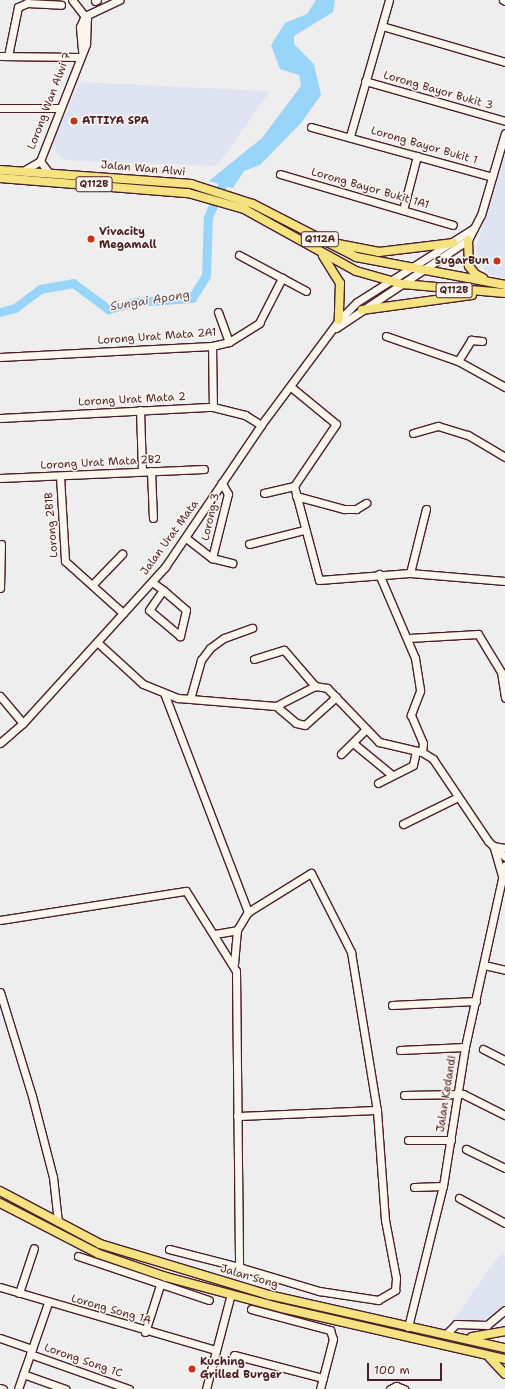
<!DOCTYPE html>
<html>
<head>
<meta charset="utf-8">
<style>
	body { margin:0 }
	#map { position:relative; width:505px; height:1389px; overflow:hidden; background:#efeeef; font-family:"Shantell Sans",sans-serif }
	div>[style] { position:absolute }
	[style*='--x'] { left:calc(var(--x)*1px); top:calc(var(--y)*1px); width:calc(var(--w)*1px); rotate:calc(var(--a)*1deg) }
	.built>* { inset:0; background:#e0e3f2 }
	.water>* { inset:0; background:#99d4f9 }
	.river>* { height:9px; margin:-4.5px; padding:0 4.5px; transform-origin:4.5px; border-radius:4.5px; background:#99d4f9 }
	.roads { filter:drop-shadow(1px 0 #4a1f2b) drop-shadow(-1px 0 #4a1f2b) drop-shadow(0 1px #4a1f2b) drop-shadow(0 -1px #4a1f2b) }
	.minor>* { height:7px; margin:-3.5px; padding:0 3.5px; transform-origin:3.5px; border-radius:3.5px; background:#fbf7ec }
	.major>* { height:8px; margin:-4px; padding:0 4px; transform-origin:4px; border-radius:4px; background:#f5e382 }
	.dots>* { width:11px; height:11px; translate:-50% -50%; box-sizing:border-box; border:2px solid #fbf7ec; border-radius:50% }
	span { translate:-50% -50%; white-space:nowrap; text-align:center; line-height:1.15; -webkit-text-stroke:3px #fbf7ec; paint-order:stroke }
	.shield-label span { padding:1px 3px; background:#fbf7ec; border:1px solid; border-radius:3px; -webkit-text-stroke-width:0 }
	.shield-label { font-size:10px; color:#4a1f2b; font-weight:700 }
	.street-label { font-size:11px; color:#4a1f2b }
	.poi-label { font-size:11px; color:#4a1f2b; font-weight:700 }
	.left { translate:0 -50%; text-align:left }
	.right { translate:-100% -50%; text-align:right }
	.water-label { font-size:12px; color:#5e4c5e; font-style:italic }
	.scale { position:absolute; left:367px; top:1363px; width:75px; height:18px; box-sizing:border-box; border:2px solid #4a1f2b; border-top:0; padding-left:5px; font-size:12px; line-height:14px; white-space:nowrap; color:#4a1f2b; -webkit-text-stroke:3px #fbf7ec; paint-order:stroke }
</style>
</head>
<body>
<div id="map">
	<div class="built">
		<div style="clip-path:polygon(80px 82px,269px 91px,270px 91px,217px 166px,76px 161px,63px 159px,55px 152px,53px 142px)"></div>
		<div style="clip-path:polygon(503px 156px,505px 156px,505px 279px,490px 274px,480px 265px,476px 249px)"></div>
		<div style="clip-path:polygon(502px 1252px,505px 1256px,505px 1319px,490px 1329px,470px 1331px,448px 1327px)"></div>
	</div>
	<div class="water">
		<div style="clip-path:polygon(316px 0,335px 0,333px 12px,294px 36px,294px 44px,314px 64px,321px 95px,301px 123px,260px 165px,244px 171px,233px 188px,209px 181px,262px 138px,301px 86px,299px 75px,280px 69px,271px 45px,285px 23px,307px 14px)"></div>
	</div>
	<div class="river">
		<div style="--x:0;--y:312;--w:16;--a:-15"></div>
		<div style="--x:15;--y:308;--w:31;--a:-37"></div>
		<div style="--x:40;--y:289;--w:34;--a:-10"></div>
		<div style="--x:73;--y:283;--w:44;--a:36.6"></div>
		<div style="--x:108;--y:309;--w:29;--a:-14"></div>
		<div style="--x:136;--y:302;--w:56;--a:-4.1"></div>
		<div style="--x:192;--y:298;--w:26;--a:-58"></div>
		<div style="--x:206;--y:276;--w:59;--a:-88.1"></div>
		<div style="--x:208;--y:217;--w:47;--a:-66.2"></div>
	</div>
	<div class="roads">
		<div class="minor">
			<div style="--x:503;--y:0;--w:2;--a:27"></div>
			<div style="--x:95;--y:1;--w:2;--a:-27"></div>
			<div style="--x:382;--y:26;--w:128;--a:16.3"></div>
			<div style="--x:82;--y:50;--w:23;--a:-95"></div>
			<div style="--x:80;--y:27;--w:12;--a:-66"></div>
			<div style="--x:85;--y:16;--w:38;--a:-25"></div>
			<div style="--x:0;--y:56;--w:79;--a:0.7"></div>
			<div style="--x:8;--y:56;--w:50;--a:-78.5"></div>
			<div style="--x:18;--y:7;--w:10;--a:-24"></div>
			<div style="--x:27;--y:3;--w:34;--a:3"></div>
			<div style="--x:365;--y:81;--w:146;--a:15.9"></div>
			<div style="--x:0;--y:108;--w:59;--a:0"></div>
			<div style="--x:311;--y:127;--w:188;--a:15.4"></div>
			<div style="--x:350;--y:136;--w:141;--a:-74"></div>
			<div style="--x:40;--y:161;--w:15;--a:53"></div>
			<div style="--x:23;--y:171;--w:20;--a:-30"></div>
			<div style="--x:40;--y:161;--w:126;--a:-68.5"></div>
			<div style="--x:86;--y:44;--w:25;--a:-88"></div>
			<div style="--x:87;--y:19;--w:24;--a:-128"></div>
			<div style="--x:280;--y:174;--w:180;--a:16.4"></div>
			<div style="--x:403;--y:210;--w:56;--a:-75.5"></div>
			<div style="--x:239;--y:255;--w:76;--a:28.2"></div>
			<div style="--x:218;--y:312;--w:32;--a:70"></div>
			<div style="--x:336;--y:328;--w:159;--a:-33.7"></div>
			<div style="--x:468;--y:240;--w:28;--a:-63"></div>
			<div style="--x:481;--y:215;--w:85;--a:-73.7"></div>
			<div style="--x:386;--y:336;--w:76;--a:19.1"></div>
			<div style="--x:458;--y:361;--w:54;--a:29"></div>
			<div style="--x:212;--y:346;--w:61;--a:89.1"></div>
			<div style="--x:0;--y:357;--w:212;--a:-3"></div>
			<div style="--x:212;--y:346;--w:17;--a:-13"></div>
			<div style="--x:229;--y:342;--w:36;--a:-32"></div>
			<div style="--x:259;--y:323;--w:51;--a:-62.9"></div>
			<div style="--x:458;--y:361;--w:25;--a:-58"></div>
			<div style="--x:471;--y:340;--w:11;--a:5"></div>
			<div style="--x:291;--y:387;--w:58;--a:39.4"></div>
			<div style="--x:336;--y:424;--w:75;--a:124.1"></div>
			<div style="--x:294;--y:486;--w:97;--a:75.1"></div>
			<div style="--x:319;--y:580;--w:91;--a:-4.4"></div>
			<div style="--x:410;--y:573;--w:95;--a:4.8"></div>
			<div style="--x:140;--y:410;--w:61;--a:88.1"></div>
			<div style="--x:0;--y:418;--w:213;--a:-3"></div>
			<div style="--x:213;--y:407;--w:33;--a:14"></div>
			<div style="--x:245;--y:415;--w:19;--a:32"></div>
			<div style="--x:413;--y:433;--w:26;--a:-16"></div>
			<div style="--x:438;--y:426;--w:31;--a:17"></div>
			<div style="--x:468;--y:435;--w:43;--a:30.7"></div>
			<div style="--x:151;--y:471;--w:47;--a:87.6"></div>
			<div style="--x:60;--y:476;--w:85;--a:86.6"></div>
			<div style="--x:65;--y:561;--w:78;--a:41.9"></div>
			<div style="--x:0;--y:478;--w:204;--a:-2.5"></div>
			<div style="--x:264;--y:493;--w:31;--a:-13"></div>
			<div style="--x:296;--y:496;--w:50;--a:15.2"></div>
			<div style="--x:344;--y:509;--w:12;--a:0"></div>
			<div style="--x:356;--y:509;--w:12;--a:-31"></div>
			<div style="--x:186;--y:538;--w:33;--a:38"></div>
			<div style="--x:212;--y:558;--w:21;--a:14"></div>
			<div style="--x:249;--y:544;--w:57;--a:-14.3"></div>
			<div style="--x:212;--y:558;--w:66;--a:-76"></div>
			<div style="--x:228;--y:494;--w:13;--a:-119"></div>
			<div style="--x:410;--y:573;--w:66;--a:-76"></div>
			<div style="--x:379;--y:574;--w:91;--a:66.8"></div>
			<div style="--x:415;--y:658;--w:33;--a:81"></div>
			<div style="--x:420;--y:691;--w:26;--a:111"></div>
			<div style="--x:411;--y:715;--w:30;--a:67"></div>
			<div style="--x:423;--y:743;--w:9;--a:96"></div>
			<div style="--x:152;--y:582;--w:14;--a:36"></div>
			<div style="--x:163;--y:590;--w:30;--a:41"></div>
			<div style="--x:186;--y:610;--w:27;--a:103"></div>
			<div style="--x:180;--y:636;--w:40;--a:-140"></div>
			<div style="--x:149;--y:610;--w:24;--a:-55"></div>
			<div style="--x:93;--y:584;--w:42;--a:-46"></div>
			<div style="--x:0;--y:588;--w:44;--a:-88.7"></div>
			<div style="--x:409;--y:638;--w:69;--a:-3.3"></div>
			<div style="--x:478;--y:634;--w:44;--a:58.8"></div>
			<div style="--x:501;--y:672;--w:26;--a:81"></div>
			<div style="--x:97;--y:642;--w:62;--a:42.4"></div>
			<div style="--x:143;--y:684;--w:38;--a:22"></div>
			<div style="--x:178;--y:698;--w:98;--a:4.7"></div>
			<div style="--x:276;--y:706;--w:44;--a:-27.1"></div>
			<div style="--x:315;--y:686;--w:12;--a:9"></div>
			<div style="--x:327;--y:688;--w:75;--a:46.1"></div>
			<div style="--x:379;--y:742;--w:44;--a:13.1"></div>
			<div style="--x:422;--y:752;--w:13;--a:32"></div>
			<div style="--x:433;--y:759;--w:99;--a:56.1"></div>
			<div style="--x:488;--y:841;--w:23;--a:43"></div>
			<div style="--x:254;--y:659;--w:31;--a:-17"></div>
			<div style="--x:284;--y:650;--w:48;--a:49.3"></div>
			<div style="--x:164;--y:693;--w:235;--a:69"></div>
			<div style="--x:0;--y:696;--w:35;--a:50"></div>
			<div style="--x:190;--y:699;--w:41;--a:-74.2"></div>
			<div style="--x:201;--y:660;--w:15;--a:-53"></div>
			<div style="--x:210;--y:648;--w:17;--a:-36"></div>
			<div style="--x:224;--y:638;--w:30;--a:-20"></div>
			<div style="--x:276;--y:706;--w:26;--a:40"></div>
			<div style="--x:296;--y:723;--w:9;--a:13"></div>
			<div style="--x:305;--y:725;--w:42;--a:-42.1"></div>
			<div style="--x:0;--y:743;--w:30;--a:-41"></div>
			<div style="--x:23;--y:723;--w:211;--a:-47.7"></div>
			<div style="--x:165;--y:567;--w:171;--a:-55.9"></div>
			<div style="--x:261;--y:425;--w:131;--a:-53.4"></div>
			<div style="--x:339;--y:320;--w:25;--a:-45"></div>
			<div style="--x:357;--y:302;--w:138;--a:-32.3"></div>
			<div style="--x:353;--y:743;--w:50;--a:39.4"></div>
			<div style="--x:341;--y:754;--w:34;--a:-45"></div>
			<div style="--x:378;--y:783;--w:39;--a:-27"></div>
			<div style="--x:413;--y:765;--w:14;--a:-78"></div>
			<div style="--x:403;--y:824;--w:61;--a:-26.1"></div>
			<div style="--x:493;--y:846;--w:12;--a:9"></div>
			<div style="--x:494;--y:848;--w:29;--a:74"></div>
			<div style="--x:0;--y:920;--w:188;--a:-8.9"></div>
			<div style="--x:186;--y:891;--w:94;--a:58"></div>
			<div style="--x:236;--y:971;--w:296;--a:89.4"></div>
			<div style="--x:239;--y:1267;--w:84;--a:16.7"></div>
			<div style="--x:319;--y:1291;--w:60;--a:8.7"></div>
			<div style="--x:378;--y:1300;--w:20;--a:-30"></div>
			<div style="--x:395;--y:1290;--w:12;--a:-85"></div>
			<div style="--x:396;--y:1278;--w:59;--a:-100.7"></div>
			<div style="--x:385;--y:1220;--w:110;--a:-94.2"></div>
			<div style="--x:215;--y:934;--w:22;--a:-10"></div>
			<div style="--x:234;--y:964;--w:34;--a:-85"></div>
			<div style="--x:237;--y:930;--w:21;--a:-59"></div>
			<div style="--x:248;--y:912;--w:74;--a:-31.8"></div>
			<div style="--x:311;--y:873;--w:89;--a:63.1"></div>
			<div style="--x:351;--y:952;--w:160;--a:80.7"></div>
			<div style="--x:377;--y:1110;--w:140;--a:177.5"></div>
			<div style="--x:484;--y:965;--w:22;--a:13"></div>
			<div style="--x:0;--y:992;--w:109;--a:72.9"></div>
			<div style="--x:32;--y:1096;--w:84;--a:75.5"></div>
			<div style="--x:53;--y:1177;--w:45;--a:83.7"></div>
			<div style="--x:392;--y:1005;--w:84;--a:-2.7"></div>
			<div style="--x:483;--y:1049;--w:25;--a:27"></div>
			<div style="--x:400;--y:1050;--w:65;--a:-2.6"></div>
			<div style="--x:404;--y:1095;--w:59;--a:-1"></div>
			<div style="--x:463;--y:1094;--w:47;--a:26.6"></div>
			<div style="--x:408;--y:1140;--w:43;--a:0"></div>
			<div style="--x:466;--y:1149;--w:43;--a:26"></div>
			<div style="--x:414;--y:1187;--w:29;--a:-2"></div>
			<div style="--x:459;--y:1198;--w:52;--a:28.5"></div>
			<div style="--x:169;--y:1249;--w:72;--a:14.4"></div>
			<div style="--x:78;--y:1256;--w:138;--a:18.6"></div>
			<div style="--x:0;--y:1287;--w:225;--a:16.3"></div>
			<div style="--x:19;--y:1293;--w:47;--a:-71.6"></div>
			<div style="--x:251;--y:1309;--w:82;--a:14.9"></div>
			<div style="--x:330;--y:1330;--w:9;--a:72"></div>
			<div style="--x:333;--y:1339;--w:52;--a:104.6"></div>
			<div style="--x:408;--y:1327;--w:145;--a:-76.1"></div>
			<div style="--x:443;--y:1186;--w:141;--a:-81"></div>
			<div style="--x:465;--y:1047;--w:186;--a:-77.6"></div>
			<div style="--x:145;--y:1332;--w:49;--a:-72.3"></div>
			<div style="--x:446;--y:1334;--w:14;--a:-45"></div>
			<div style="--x:456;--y:1324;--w:31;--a:2"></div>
			<div style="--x:487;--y:1325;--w:23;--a:-40"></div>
			<div style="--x:0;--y:1338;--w:34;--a:19"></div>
			<div style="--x:30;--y:1354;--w:105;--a:19.5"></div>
			<div style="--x:234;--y:1355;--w:92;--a:14.5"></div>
			<div style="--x:23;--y:1374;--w:45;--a:19.7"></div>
			<div style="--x:0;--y:1388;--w:3;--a:18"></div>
			<div style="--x:18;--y:1389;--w:91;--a:-70.8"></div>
			<div style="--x:206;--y:1389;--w:98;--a:-75.3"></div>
			<div style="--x:390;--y:1389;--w:7;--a:-27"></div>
			<div style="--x:396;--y:1386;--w:9;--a:21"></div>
		</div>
		<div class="major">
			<div style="--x:0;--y:170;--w:192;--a:4.2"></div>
			<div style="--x:191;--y:184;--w:65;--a:17.9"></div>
			<div style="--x:253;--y:204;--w:116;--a:27.2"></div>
			<div style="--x:356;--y:257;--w:152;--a:10.6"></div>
			<div style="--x:0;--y:178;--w:189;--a:4.6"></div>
			<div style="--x:188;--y:193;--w:58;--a:15.9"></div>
			<div style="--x:244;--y:209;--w:128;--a:29"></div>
			<div style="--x:356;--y:271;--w:48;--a:15.8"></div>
			<div style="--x:402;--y:284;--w:103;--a:5"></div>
			<div style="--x:468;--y:240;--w:26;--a:88"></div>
			<div style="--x:469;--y:266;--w:10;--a:53"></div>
			<div style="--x:475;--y:274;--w:9;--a:27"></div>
			<div style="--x:338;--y:244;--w:42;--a:11"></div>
			<div style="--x:379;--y:252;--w:75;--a:-6.9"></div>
			<div style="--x:323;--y:256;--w:32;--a:58"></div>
			<div style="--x:340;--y:283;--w:37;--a:92"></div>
			<div style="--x:362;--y:310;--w:111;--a:-7.8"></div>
			<div style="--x:0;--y:1191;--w:113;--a:27.9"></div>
			<div style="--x:100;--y:1244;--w:177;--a:16.8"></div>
			<div style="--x:269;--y:1295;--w:242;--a:12.7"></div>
			<div style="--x:0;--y:1203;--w:111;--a:27.3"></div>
			<div style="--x:99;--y:1254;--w:71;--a:18.9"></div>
			<div style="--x:166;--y:1277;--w:120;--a:15"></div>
			<div style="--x:282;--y:1308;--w:229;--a:12.9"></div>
			<div style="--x:472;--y:1337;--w:34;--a:-10"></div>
			<div style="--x:489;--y:1357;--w:23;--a:47"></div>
		</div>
	</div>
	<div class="dots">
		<div style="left:74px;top:121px;background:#c8321e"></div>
		<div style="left:91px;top:239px;background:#c8321e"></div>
		<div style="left:497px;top:261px;background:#c8321e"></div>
		<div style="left:192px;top:1369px;background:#c8321e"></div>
	</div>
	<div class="shield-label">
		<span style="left:94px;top:184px">Q112B</span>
		<span style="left:320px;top:239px">Q112A</span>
		<span style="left:454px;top:290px">Q112B</span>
	</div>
	<div class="street-label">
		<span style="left:438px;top:91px;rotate:16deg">Lorong Bayor Bukit 3</span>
		<span style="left:50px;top:101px;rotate:-69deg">Lorong Wan Alwi 7</span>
		<span style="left:424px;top:146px;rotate:16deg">Lorong Bayor Bukit 1</span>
		<span style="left:143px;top:169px;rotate:5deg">Jalan Wan Alwi</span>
		<span style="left:370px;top:189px;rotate:16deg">Lorong Bayor Bukit 1A1</span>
		<span style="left:157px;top:337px;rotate:-4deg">Lorong Urat Mata 2A1</span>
		<span style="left:132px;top:400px;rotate:-3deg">Lorong Urat Mata 2</span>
		<span style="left:101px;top:463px;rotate:-3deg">Lorong Urat Mata 2B2</span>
		<span style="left:211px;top:517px;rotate:-77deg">Lorong 3</span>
		<span style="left:52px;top:525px;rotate:-95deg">Lorong 2B1B</span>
		<span style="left:170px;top:538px;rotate:-54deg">Jalan Urat Mata</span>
		<span style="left:447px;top:1094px;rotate:-81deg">Jalan Kedandi</span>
		<span style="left:249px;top:1277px;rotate:16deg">Jalan Song</span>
		<span style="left:111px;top:1310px;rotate:16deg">Lorong Song 1A</span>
		<span style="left:83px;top:1361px;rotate:19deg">Lorong Song 1C</span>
	</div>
	<div class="poi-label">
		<span class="left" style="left:82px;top:121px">ATTIYA SPA</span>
		<span class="left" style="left:99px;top:239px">Vivacity<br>Megamall</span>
		<span class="right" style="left:489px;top:261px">SugarBun</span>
		<span class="left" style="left:200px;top:1369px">Kuching<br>Grilled Burger</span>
	</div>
	<div class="water-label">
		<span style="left:150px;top:301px;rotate:-9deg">Sungai Apong</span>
	</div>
	<div class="scale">100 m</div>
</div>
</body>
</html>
